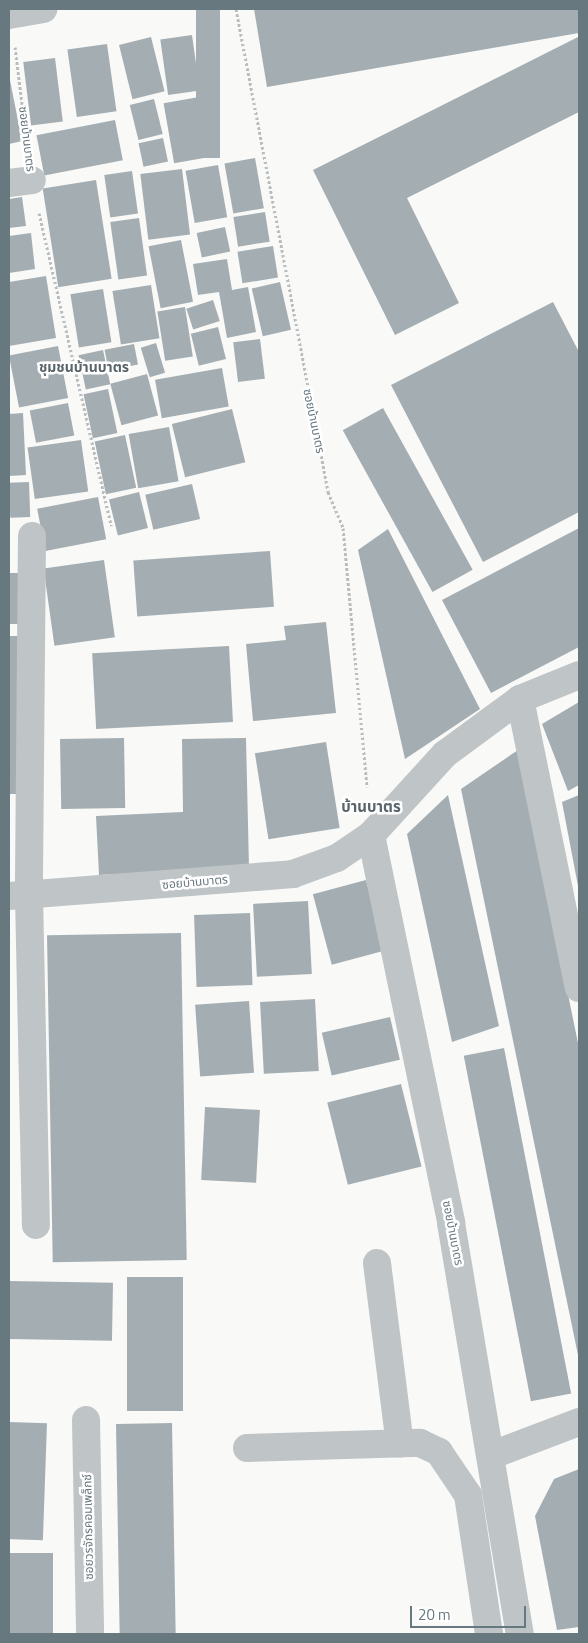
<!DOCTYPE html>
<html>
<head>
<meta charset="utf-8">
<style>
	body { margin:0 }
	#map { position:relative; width:588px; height:1643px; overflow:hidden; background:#f9f9f7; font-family:"Titillium Web","Noto Sans Thai",sans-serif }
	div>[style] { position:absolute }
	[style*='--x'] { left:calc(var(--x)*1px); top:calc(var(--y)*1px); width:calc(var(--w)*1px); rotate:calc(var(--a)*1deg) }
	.building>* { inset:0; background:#a4aeb2; transform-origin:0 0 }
	.path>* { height:3px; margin-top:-1.5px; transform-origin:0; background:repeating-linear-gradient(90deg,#b9bdbf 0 2.5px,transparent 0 5px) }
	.minor>* { height:28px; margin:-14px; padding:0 14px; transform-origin:14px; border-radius:14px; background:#bfc4c6 }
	span { translate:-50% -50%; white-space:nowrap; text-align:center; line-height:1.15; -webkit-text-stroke:5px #fff; paint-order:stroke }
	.street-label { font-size:12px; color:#67787f }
	.neighbourhood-label { font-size:14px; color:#59656b; font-weight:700 }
	.quarter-label { font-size:15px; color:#59656b; font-weight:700 }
	.frame { position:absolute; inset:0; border:10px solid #67787f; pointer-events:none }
	.scale { position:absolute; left:410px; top:1606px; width:116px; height:22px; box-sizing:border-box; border:2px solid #67787f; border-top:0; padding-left:6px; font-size:15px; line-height:18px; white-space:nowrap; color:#67787f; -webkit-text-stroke:4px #fff; paint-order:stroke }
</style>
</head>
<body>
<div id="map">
	<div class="building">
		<div style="left:196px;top:9px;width:24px;height:149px"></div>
		<div style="clip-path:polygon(254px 9px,579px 9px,579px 33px,267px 87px)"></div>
		<div style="left:192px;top:35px;width:56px;height:32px;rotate:82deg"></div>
		<div style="left:151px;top:37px;width:56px;height:33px;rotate:76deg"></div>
		<div style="clip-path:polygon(578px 37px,579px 112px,407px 198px,459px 303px,395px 335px,313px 170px)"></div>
		<div style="left:107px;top:44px;width:68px;height:40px;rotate:82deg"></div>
		<div style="left:55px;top:58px;width:64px;height:32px;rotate:83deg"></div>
		<div style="clip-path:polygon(9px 75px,22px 141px,9px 144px)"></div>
		<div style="left:199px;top:97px;width:61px;height:36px;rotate:80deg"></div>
		<div style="left:154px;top:99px;width:36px;height:25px;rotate:76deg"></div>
		<div style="left:115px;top:120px;width:41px;height:80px;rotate:79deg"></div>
		<div style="left:163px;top:138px;width:24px;height:25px;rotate:78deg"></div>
		<div style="left:255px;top:158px;width:51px;height:31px;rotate:80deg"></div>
		<div style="left:218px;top:165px;width:53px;height:33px;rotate:80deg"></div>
		<div style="left:182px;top:169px;width:66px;height:42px;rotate:83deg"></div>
		<div style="left:132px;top:171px;width:43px;height:28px;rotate:82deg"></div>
		<div style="left:96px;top:180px;width:100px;height:54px;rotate:81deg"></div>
		<div style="clip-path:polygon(22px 197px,26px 226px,9px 228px,9px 199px)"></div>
		<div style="left:265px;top:212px;width:30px;height:32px;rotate:81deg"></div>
		<div style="left:139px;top:218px;width:58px;height:29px;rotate:82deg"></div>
		<div style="left:225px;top:227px;width:25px;height:29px;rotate:78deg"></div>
		<div style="clip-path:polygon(31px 233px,35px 269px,9px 273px,9px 236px)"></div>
		<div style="left:181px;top:240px;width:63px;height:33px;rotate:79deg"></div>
		<div style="left:273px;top:246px;width:32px;height:36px;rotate:81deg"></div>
		<div style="clip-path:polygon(227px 259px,232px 290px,248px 287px,256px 332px,227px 338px,219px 292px,198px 295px,193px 264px)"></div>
		<div style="clip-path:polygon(46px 276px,56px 338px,9px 346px,9px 282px)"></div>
		<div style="left:280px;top:282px;width:49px;height:29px;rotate:77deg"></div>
		<div style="left:151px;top:285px;width:54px;height:39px;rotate:81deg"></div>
		<div style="left:103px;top:289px;width:54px;height:33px;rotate:81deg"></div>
		<div style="left:213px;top:300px;width:22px;height:28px;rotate:72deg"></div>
		<div style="clip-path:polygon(553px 302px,579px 352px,579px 512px,483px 562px,391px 385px)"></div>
		<div style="left:185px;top:307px;width:50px;height:28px;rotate:81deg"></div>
		<div style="left:218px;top:327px;width:33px;height:28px;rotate:76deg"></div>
		<div style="left:260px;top:339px;width:40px;height:27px;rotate:83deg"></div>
		<div style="left:156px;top:343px;width:31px;height:16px;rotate:73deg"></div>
		<div style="left:134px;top:344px;width:21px;height:30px;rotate:79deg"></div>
		<div style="left:58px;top:346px;width:53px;height:50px;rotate:79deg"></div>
		<div style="left:103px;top:350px;width:35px;height:25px;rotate:78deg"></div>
		<div style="left:222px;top:368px;width:39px;height:68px;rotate:80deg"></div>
		<div style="left:147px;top:374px;width:43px;height:38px;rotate:75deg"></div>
		<div style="left:108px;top:389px;width:45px;height:25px;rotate:78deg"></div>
		<div style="left:68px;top:403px;width:33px;height:39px;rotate:79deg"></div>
		<div style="left:383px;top:408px;width:185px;height:46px;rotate:61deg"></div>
		<div style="left:232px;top:409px;width:55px;height:62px;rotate:76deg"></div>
		<div style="clip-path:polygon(23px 413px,26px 475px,9px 476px,9px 414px)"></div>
		<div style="left:169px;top:427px;width:55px;height:41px;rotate:80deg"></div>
		<div style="left:125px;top:435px;width:54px;height:31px;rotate:78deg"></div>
		<div style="left:81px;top:440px;width:52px;height:54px;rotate:82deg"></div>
		<div style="left:29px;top:482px;width:35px;height:20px;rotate:88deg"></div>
		<div style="left:192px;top:484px;width:36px;height:48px;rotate:77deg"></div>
		<div style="left:139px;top:492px;width:37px;height:31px;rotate:76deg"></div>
		<div style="left:98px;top:497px;width:43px;height:62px;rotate:79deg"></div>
		<div style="clip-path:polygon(579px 528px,579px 647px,491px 693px,442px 600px)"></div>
		<div style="clip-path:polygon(388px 529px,480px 709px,405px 759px,358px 550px)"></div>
		<div style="left:270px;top:551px;width:56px;height:137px;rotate:86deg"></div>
		<div style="left:104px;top:560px;width:78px;height:61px;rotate:82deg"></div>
		<div style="left:9px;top:573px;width:12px;height:51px"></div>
		<div style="clip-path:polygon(326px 622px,336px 713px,253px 721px,246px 644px,286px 640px,284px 626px)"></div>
		<div style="clip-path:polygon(9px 636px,20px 636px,17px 794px,9px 794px)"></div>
		<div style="left:229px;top:646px;width:76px;height:137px;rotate:87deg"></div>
		<div style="clip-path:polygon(579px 702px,579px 785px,568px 791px,542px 724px)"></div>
		<div style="left:124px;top:738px;width:70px;height:64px;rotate:89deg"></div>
		<div style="clip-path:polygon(246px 738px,249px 867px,99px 875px,96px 816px,183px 812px,182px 739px)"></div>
		<div style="left:326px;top:742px;width:87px;height:72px;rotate:81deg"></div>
		<div style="clip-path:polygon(518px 750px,579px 1048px,578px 1355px,461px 789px)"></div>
		<div style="clip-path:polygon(448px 795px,499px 1026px,452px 1042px,407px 834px)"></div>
		<div style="clip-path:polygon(579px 795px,579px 886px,578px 886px,562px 802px)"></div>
		<div style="left:366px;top:880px;width:73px;height:55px;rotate:75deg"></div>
		<div style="left:308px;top:901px;width:73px;height:55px;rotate:87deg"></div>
		<div style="left:250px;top:913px;width:72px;height:56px;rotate:88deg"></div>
		<div style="left:181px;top:933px;width:327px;height:134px;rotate:89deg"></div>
		<div style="left:315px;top:999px;width:72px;height:55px;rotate:87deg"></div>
		<div style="left:249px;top:1001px;width:72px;height:54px;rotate:86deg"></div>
		<div style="left:390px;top:1017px;width:44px;height:70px;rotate:77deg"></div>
		<div style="left:504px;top:1048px;width:352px;height:41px;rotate:79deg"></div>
		<div style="left:401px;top:1084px;width:85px;height:76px;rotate:76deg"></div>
		<div style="left:205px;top:1107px;width:55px;height:73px;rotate:3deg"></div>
		<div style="left:127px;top:1277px;width:56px;height:134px"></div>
		<div style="left:9px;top:1281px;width:104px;height:58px;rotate:1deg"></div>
		<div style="left:9px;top:1422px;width:38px;height:117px;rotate:2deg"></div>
		<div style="left:172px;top:1423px;width:211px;height:56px;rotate:89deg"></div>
		<div style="clip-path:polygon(579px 1469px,579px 1627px,557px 1630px,535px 1516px,554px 1479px)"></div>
		<div style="left:9px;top:1553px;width:44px;height:81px"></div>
	</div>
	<div class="path">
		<div style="--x:236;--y:9;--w:492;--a:79.2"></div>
		<div style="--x:328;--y:492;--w:39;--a:67"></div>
		<div style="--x:343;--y:528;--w:260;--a:84.7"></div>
		<div style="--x:15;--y:47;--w:99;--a:83"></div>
		<div style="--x:39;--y:213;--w:321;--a:77"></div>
	</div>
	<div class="minor">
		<div style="--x:9;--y:15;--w:35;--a:-10"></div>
		<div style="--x:9;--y:183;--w:23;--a:-7"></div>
		<div style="--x:32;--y:536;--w:359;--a:90.5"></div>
		<div style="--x:29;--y:895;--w:330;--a:88.8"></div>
		<div style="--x:520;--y:699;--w:295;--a:78.5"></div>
		<div style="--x:371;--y:835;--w:396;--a:78.3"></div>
		<div style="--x:451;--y:1223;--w:417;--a:80.5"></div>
		<div style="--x:9;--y:896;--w:285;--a:-4.4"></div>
		<div style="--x:293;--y:874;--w:47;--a:-20"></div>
		<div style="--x:337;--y:858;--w:41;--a:-34.1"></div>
		<div style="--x:371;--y:835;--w:110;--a:-47.6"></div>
		<div style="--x:445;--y:754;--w:93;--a:-36.3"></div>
		<div style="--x:520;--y:699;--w:64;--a:-22.1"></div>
		<div style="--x:377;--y:1263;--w:182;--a:82.8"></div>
		<div style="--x:86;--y:1420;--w:214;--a:88.9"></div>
		<div style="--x:247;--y:1448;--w:173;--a:-1.7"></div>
		<div style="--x:420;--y:1443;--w:21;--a:25"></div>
		<div style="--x:439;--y:1452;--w:52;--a:56"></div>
		<div style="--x:468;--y:1495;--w:141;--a:81.4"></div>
		<div style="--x:492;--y:1455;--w:93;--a:-20.8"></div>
	</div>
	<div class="street-label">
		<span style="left:27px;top:139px;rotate:83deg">ซอยบ้านบาตร</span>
		<span style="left:314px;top:421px;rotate:78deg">ซอยบ้านบาตร</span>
		<span style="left:195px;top:882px;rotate:-5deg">ซอยบ้านบาตร</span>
		<span style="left:453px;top:1233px;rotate:79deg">ซอยบ้านบาตร</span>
		<span style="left:88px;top:1527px;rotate:-91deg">ซอยวรจักรคอมเพล็กซ์</span>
	</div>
	<div class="neighbourhood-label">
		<span style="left:84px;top:367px">ชุมชนบ้านบาตร</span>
	</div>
	<div class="quarter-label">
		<span style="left:371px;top:807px">บ้านบาตร</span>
	</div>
	<div class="frame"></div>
	<div class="scale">20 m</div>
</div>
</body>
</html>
